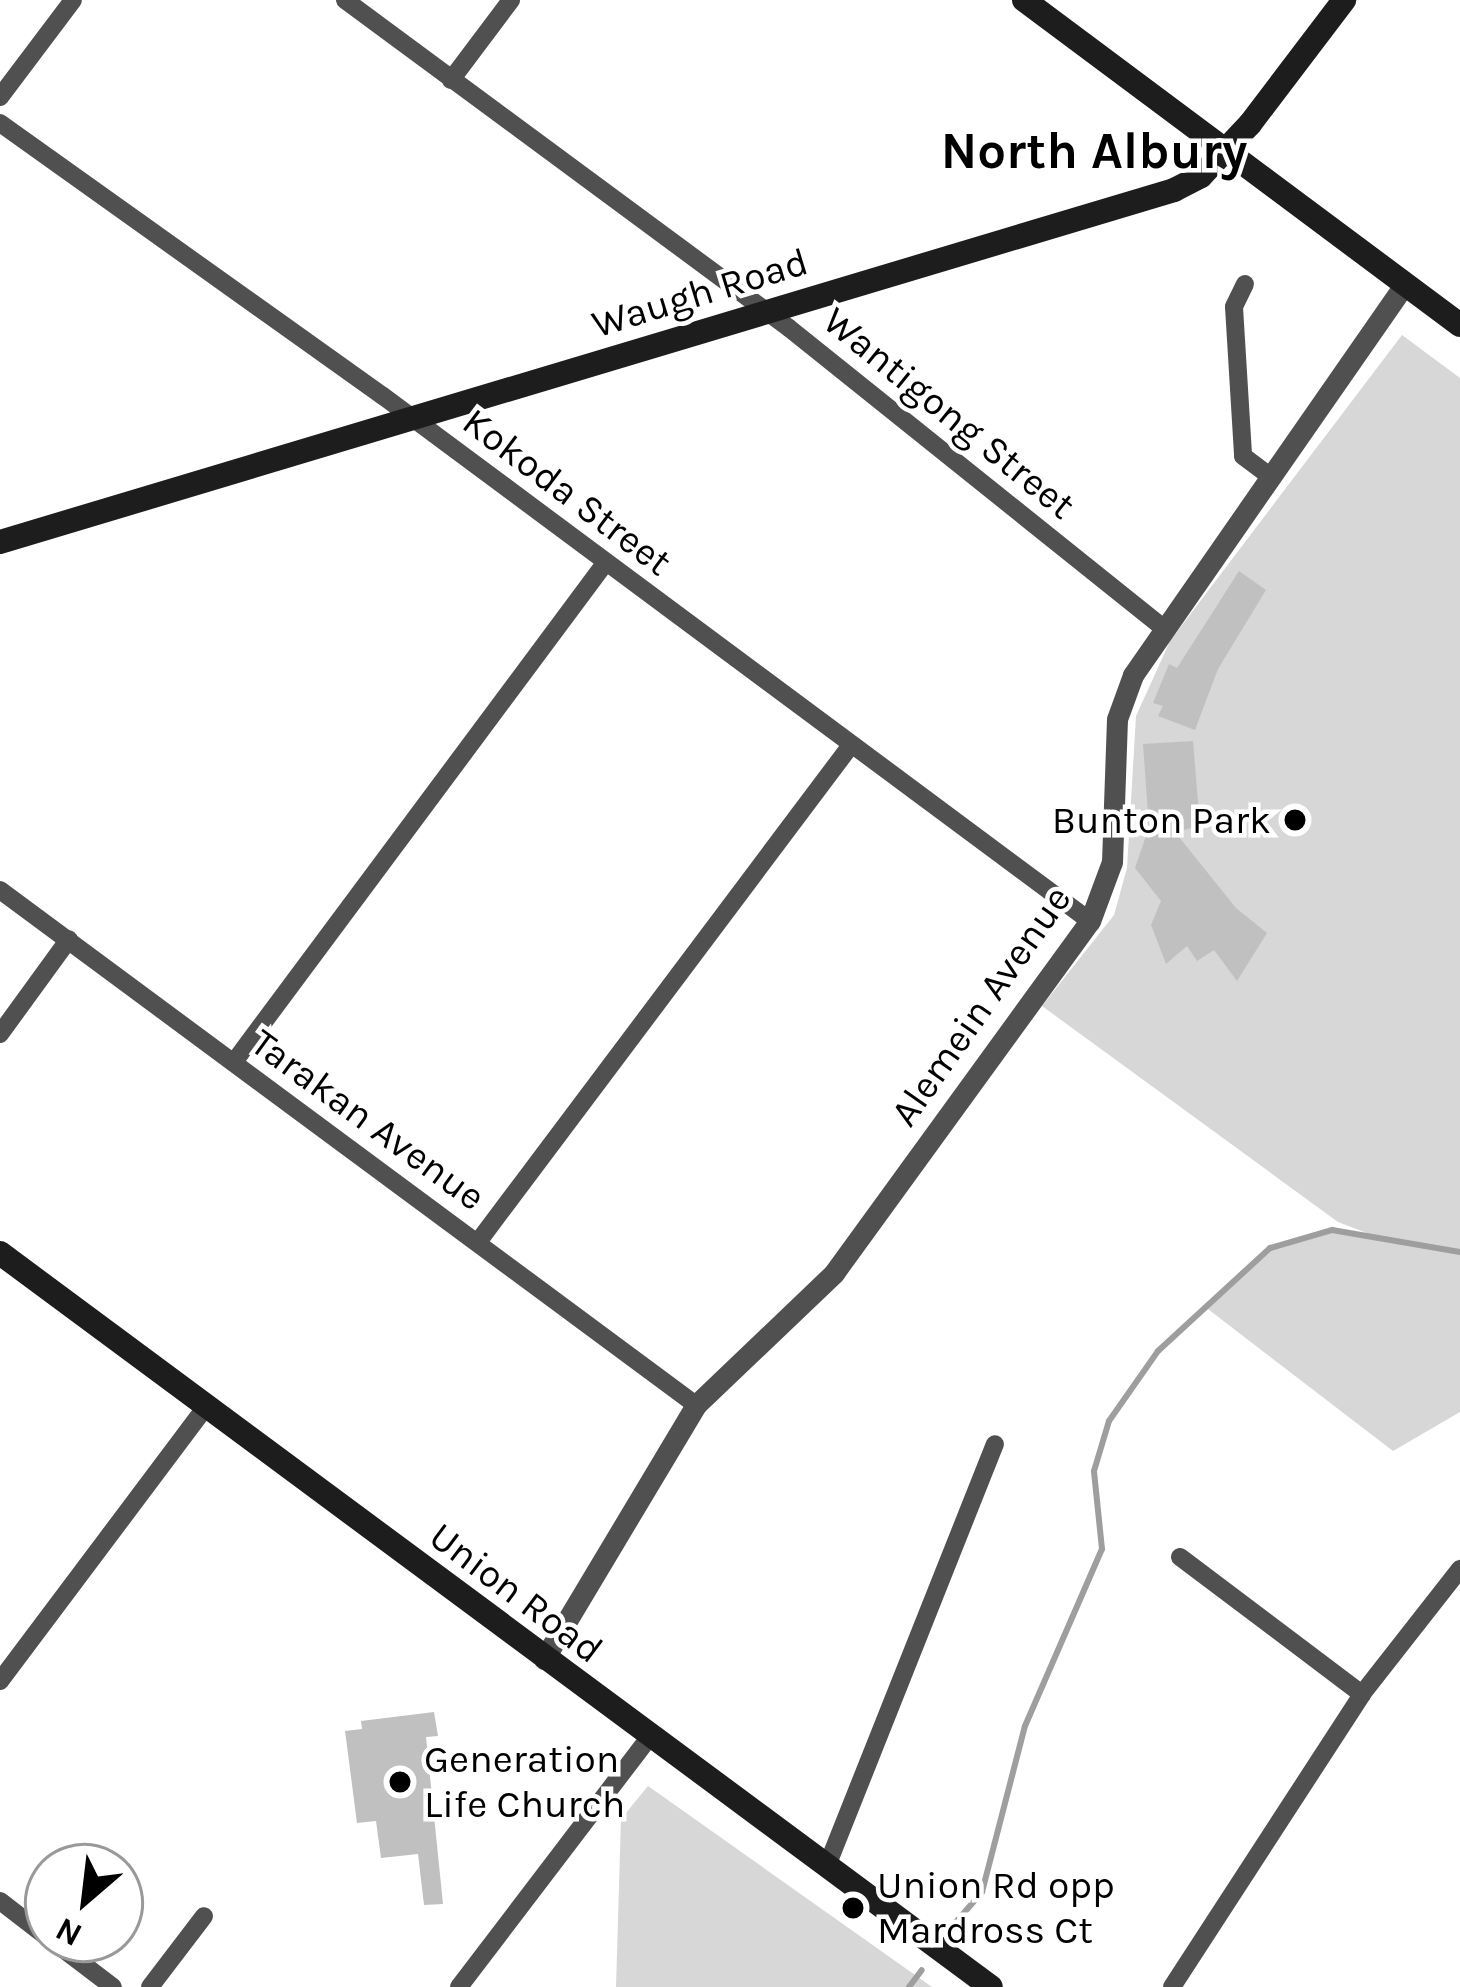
<!DOCTYPE html>
<html>
<head>
<meta charset="utf-8">
<style>
	body { margin:0 }
	#map { position:relative; width:1460px; height:1987px; overflow:hidden; background:#fff; font-family:Karla,sans-serif }
	div>[style] { position:absolute }
	[style*='--x'] { left:calc(var(--x)*1px); top:calc(var(--y)*1px); width:calc(var(--w)*1px); rotate:calc(var(--a)*1deg) }
	.green>* { inset:0; background:#d7d7d7 }
	.stream>* { height:6px; margin:-3px; padding:0 3px; transform-origin:3px; border-radius:3px; background:#9e9e9e }
	.building>* { inset:0; background:#c0c0c0 }
	.minor>* { height:18px; margin:-9px; padding:0 9px; transform-origin:9px; border-radius:9px; background:#505050 }
	.tertiary>* { height:21px; margin:-10.5px; padding:0 10.5px; transform-origin:10.5px; border-radius:10.5px; background:#505050 }
	.secondary>* { height:24px; margin:-12px; padding:0 12px; transform-origin:12px; border-radius:12px; background:#1d1d1d }
	.dots>* { width:33px; height:33px; translate:-50% -50%; box-sizing:border-box; border:6px solid #fff; border-radius:50% }
	span { translate:-50% -50%; white-space:nowrap; text-align:center; line-height:1.15; -webkit-text-stroke:9px #fff; paint-order:stroke }
	.street-label { font-size:39px; color:#000 }
	.poi-label { font-size:39px; color:#000 }
	.right { translate:-100% -50%; text-align:right }
	.left { translate:0 -50%; text-align:left }
	.district-label { font-size:51px; color:#000; font-weight:700 }
	.north { position:absolute; left:24px; top:1843px; width:120px; height:120px; box-sizing:border-box; background:#fff; border:3px solid #999; border-radius:50%; rotate:208deg; font-size:33px; font-weight:700; line-height:48px; text-align:center; color:#000 }
	.north::after { content:''; display:block; margin:auto; width:42px; height:54px; background:#000; clip-path:polygon(50% 0,100% 100%,50% 72%,0 100%) }
</style>
</head>
<body>
<div id="map">
	<div class="green">
		<div style="clip-path:polygon(1402px 335px,1460px 378px,1460px 1412px,1393px 1451px,1204px 1306px,1270px 1248px,1332px 1230px,1372px 1235px,1338px 1222px,1042px 1006px,1114px 915px,1127px 868px,1136px 716px,1170px 641px)"></div>
		<div style="clip-path:polygon(648px 1786px,932px 1987px,616px 1987px,621px 1819px)"></div>
	</div>
	<div class="stream">
		<div style="--x:956;--y:1922;--w:40;--a:-49"></div>
		<div style="--x:982;--y:1892;--w:171;--a:-75.5"></div>
		<div style="--x:1025;--y:1726;--w:193;--a:-66.5"></div>
		<div style="--x:1102;--y:1549;--w:78;--a:-95.9"></div>
		<div style="--x:1094;--y:1471;--w:52;--a:-73.3"></div>
		<div style="--x:1109;--y:1421;--w:85;--a:-55"></div>
		<div style="--x:1158;--y:1351;--w:152;--a:-42.6"></div>
		<div style="--x:1270;--y:1248;--w:65;--a:-16.2"></div>
		<div style="--x:1332;--y:1230;--w:130;--a:9.8"></div>
		<div style="--x:909;--y:1987;--w:21;--a:-53"></div>
	</div>
	<div class="building">
		<div style="clip-path:polygon(1239px 571px,1266px 590px,1218px 669px,1195px 730px,1158px 716px,1163px 706px,1153px 703px,1169px 664px,1177px 668px)"></div>
		<div style="clip-path:polygon(1193px 741px,1200px 826px,1175px 832px,1236px 908px,1267px 933px,1237px 981px,1214px 950px,1197px 961px,1187px 946px,1166px 964px,1151px 925px,1161px 901px,1135px 868px,1149px 827px,1143px 744px)"></div>
		<div style="clip-path:polygon(434px 1712px,438px 1736px,426px 1737px,443px 1904px,424px 1905px,418px 1854px,381px 1858px,376px 1821px,357px 1823px,345px 1731px,362px 1729px,361px 1721px)"></div>
	</div>
	<div class="minor">
		<div style="--x:345;--y:0;--w:552;--a:36.45"></div>
		<div style="--x:789;--y:328;--w:477;--a:38.7"></div>
		<div style="--x:451;--y:80;--w:100;--a:-53.1"></div>
		<div style="--x:0;--y:97;--w:121;--a:-53"></div>
		<div style="--x:0;--y:123;--w:470;--a:35.5"></div>
		<div style="--x:383;--y:396;--w:881;--a:36.6"></div>
		<div style="--x:1245;--y:284;--w:25;--a:116"></div>
		<div style="--x:1234;--y:307;--w:149;--a:86.5"></div>
		<div style="--x:1243;--y:456;--w:31;--a:37"></div>
		<div style="--x:0;--y:890;--w:866;--a:36.5"></div>
		<div style="--x:0;--y:1034;--w:117;--a:-54"></div>
		<div style="--x:234;--y:1062;--w:623;--a:-53.35"></div>
		<div style="--x:478;--y:1242;--w:621;--a:-53.11"></div>
		<div style="--x:1180;--y:1557;--w:228;--a:37"></div>
		<div style="--x:0;--y:1681;--w:343;--a:-53.1"></div>
		<div style="--x:827;--y:1866;--w:454;--a:-68.3"></div>
		<div style="--x:0;--y:1901;--w:61;--a:37.6"></div>
		<div style="--x:50;--y:1939;--w:79;--a:37.3"></div>
		<div style="--x:150;--y:1987;--w:89;--a:-52.7"></div>
		<div style="--x:459;--y:1987;--w:315;--a:-52.7"></div>
		<div style="--x:1172;--y:1987;--w:349;--a:-57"></div>
		<div style="--x:1362;--y:1694;--w:159;--a:-51.9"></div>
	</div>
	<div class="tertiary">
		<div style="--x:544;--y:1659;--w:296;--a:-59.1"></div>
		<div style="--x:696;--y:1405;--w:191;--a:-43.7"></div>
		<div style="--x:834;--y:1273;--w:435;--a:-54"></div>
		<div style="--x:1090;--y:921;--w:63;--a:-69.6"></div>
		<div style="--x:1112;--y:862;--w:143;--a:-88"></div>
		<div style="--x:1117;--y:719;--w:47;--a:-70"></div>
		<div style="--x:1133;--y:675;--w:476;--a:-55.2"></div>
	</div>
	<div class="secondary">
		<div style="--x:1024;--y:0;--w:544;--a:36.7"></div>
		<div style="--x:0;--y:542;--w:1226;--a:-16.69"></div>
		<div style="--x:1174;--y:190;--w:30;--a:-27"></div>
		<div style="--x:1201;--y:176;--w:71;--a:-46.7"></div>
		<div style="--x:1250;--y:124;--w:156;--a:-52.8"></div>
		<div style="--x:0;--y:1253;--w:1233;--a:36.53"></div>
	</div>
	<div class="dots">
		<div style="left:1295px;top:820px;background:#000"></div>
		<div style="left:400px;top:1782px;background:#000"></div>
		<div style="left:853px;top:1908px;background:#000"></div>
	</div>
	<div class="street-label">
		<span style="left:700px;top:293px;rotate:-17deg">Waugh Road</span>
		<span style="left:949px;top:413px;rotate:39deg">Wantigong Street</span>
		<span style="left:567px;top:492px;rotate:37deg">Kokoda Street</span>
		<span style="left:981px;top:1006px;rotate:-55deg">Alemein Avenue</span>
		<span style="left:368px;top:1120px;rotate:36deg">Tarakan Avenue</span>
		<span style="left:516px;top:1593px;rotate:37deg">Union Road</span>
	</div>
	<div class="poi-label">
		<span class="right" style="left:1271px;top:820px">Bunton Park</span>
		<span class="left" style="left:424px;top:1782px">Generation<br>Life Church</span>
		<span class="left" style="left:877px;top:1908px">Union Rd opp<br>Mardross Ct</span>
	</div>
	<div class="district-label">
		<span style="left:1094px;top:151px">North Albury</span>
	</div>
	<div class="north">N</div>
</div>
</body>
</html>
